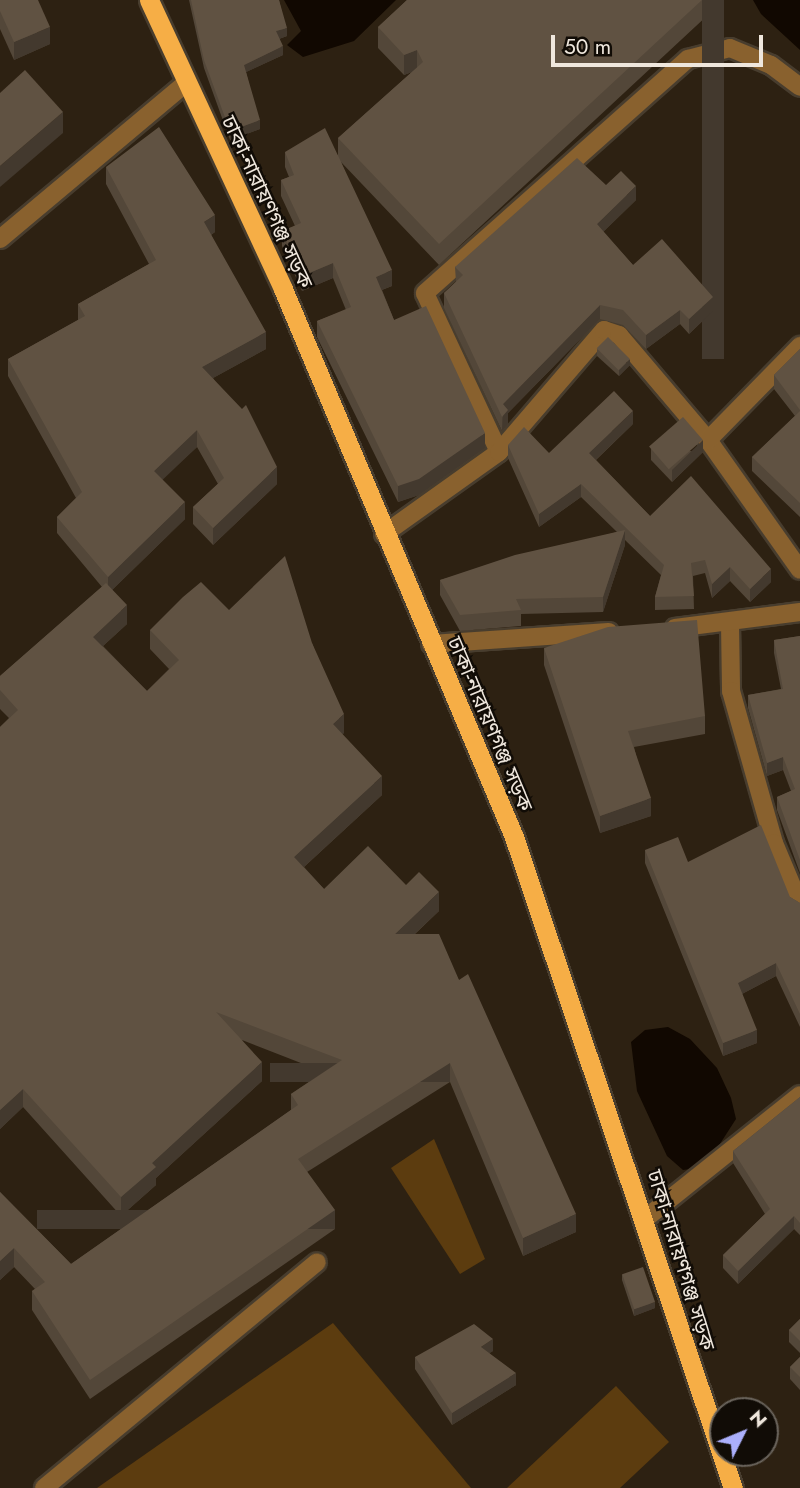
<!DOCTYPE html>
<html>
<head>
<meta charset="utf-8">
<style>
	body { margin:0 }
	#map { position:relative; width:800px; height:1488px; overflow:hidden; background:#2d2112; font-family:Jost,"Noto Sans Bengali",sans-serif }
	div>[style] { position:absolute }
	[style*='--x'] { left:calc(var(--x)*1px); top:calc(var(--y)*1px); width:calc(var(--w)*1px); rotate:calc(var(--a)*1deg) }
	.green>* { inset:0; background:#5c3c0f }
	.water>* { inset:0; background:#110801 }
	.roads { filter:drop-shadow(2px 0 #483d2e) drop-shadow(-2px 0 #483d2e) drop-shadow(0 2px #483d2e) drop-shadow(0 -2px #483d2e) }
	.minor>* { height:18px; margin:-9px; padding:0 9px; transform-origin:9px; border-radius:9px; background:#89612e }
	.trunk>* { height:19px; margin:-9.5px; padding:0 9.5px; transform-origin:9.5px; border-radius:9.5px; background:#f6ae46 }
	.wall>* { inset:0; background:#534739 }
	.shaded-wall>* { inset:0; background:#43392e; transform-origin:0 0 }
	.building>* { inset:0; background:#605242; transform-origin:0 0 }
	span { translate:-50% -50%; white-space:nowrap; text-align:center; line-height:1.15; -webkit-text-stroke:5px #110c06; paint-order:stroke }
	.street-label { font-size:21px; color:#efe7dd }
	.north { position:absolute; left:709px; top:1397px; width:70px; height:70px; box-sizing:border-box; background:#110c06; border:2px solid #6a645c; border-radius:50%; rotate:47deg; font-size:19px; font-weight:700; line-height:28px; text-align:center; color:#efe7dd }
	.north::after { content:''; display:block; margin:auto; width:24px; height:32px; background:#abaffb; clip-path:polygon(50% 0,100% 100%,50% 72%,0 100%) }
	.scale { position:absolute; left:551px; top:35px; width:212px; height:32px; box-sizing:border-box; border:4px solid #efe7dd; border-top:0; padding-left:9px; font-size:21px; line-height:24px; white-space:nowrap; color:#efe7dd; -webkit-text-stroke:5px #110c06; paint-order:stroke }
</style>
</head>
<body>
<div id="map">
	<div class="green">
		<div style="clip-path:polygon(434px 1139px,485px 1259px,460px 1274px,391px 1168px)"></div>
		<div style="clip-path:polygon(333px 1323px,471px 1488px,97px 1488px)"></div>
		<div style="clip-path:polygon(616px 1386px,669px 1442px,620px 1488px,507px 1488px)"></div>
	</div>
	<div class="water">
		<div style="clip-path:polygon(284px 0,396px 0,354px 41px,303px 57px,287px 45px,301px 31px)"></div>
		<div style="clip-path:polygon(753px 0,800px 0,800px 50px,761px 14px)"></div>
		<div style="clip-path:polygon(668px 1027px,690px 1039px,717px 1068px,731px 1098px,736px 1119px,705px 1167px,683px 1170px,667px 1156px,637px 1091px,631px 1042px,645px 1030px)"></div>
	</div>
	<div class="roads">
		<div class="minor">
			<div style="--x:0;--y:239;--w:243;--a:-40"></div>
			<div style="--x:708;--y:440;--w:159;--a:54.7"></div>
			<div style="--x:499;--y:452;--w:175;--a:-115"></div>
			<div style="--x:425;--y:293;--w:352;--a:-41.7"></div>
			<div style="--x:688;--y:59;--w:43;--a:-14.7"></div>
			<div style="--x:730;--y:48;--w:44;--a:22.5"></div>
			<div style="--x:771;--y:65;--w:36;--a:37"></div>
			<div style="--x:384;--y:534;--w:141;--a:-35.5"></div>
			<div style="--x:499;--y:452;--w:161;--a:-49.3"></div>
			<div style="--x:604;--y:330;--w:16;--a:18"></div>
			<div style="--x:619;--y:335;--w:138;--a:49.7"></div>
			<div style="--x:708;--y:440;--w:132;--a:-45.6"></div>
			<div style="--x:730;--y:624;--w:67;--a:89.1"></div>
			<div style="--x:731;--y:691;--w:158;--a:74.2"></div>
			<div style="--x:774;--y:843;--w:67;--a:67.2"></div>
			<div style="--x:675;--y:628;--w:126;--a:-7.3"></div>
			<div style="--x:431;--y:644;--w:178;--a:-3.9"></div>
			<div style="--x:646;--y:1218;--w:197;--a:-38.6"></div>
			<div style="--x:44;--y:1488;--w:354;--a:-39.6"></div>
		</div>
		<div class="trunk">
			<div style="--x:149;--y:0;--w:319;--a:65.1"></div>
			<div style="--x:283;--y:289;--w:595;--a:67.14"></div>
			<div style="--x:514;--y:837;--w:687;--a:71.41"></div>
		</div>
	</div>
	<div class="wall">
		<div style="clip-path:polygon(0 0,50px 44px,14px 60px,0 29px)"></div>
		<div style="clip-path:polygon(189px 0,279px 0,287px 36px,279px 39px,283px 55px,246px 72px,260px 129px,230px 140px,204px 68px)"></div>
		<div style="clip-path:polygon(407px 0,724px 0,439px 265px,341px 162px,392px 286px,382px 290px,394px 320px,485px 448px,419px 495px,398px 502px,317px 337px,317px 321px,346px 310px,333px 278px,302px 291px,282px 246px,282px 231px,295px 226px,281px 196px,281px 180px,289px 177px,285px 167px,285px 152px,338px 155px,338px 138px,412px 72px,404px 75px,378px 48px,378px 27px)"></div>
		<div style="clip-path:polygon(106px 167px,215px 232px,211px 235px,266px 349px,213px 378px,277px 484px,213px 545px,193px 524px,193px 507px,218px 484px,197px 447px,162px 479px,185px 519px,112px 590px,127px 624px,103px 646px,147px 691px,169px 669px,150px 649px,150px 630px,229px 610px,312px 643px,344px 733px,342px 734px,382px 795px,304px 867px,324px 889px,406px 885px,439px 911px,415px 934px,459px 980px,576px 1232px,523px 1256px,450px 1082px,307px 1172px,335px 1229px,90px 1399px,32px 1310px,32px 1291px,35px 1289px,14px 1267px,0 1280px,0 1192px,71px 1264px,291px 1110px,291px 1094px,324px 1072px,242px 1040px,262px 1081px,156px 1178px,156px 1185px,121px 1216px,23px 1107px,0 1129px,0 727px,9px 718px,0 709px,0 676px,102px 587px,57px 533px,57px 517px,76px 498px,8px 376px,8px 359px,78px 320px,78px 304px,149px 264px,106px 184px)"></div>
		<div style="clip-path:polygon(606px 185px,636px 200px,603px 232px,633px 265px,713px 311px,689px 334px,680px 324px,646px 349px,623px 325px,600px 319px,508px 413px,508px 424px,502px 431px,444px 308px,444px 293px,456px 282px,455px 267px)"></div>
		<div style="clip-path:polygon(597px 349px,630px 365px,619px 376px,597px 356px)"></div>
		<div style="clip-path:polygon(800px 349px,800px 517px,752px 471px,752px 457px,795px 416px,774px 389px,774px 375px)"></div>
		<div style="clip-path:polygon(633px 424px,596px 460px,650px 516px,771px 582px,750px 602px,730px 581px,712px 598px,705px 573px,693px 576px,694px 609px,655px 610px,655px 597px,661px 575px,625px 540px,625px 545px,603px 612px,521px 614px,521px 626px,460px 631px,440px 595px,440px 580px,617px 532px,581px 497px,539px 527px,508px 458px,508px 445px,549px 453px)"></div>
		<div style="clip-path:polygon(651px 448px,703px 452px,672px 482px,651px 460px)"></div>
		<div style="clip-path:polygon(800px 636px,800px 873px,777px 810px,777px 797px,791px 791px,783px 770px,767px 776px,748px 708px,748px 695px,781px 689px,774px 653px,774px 640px)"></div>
		<div style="clip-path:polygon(544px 648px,705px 716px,705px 734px,634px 747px,651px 816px,600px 833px,544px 665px)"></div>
		<div style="clip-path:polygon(645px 850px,688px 862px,790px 897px,800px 903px,800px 1027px,776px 976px,742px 994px,757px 1043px,723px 1056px,645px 863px)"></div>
		<div style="clip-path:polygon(800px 1097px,800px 1235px,794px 1229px,738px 1284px,723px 1268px,723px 1255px,765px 1214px,733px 1163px,733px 1151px)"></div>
		<div style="clip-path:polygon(622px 1274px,655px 1308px,634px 1316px,622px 1280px)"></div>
		<div style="clip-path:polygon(800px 1319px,800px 1353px,789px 1342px,789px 1330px)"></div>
		<div style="clip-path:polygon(493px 1351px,489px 1353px,516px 1385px,452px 1425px,415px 1369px,415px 1357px)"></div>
		<div style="clip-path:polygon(800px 1357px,800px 1390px,790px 1379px,790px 1367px)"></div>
	</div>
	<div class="shaded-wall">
		<div style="left:702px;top:0;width:22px;height:359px"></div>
		<div style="clip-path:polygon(50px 27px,50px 44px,14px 60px,14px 42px)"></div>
		<div style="clip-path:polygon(287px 28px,287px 36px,276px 40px,276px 31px)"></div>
		<div style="clip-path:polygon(283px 46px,283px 55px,244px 73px,244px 65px)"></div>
		<div style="clip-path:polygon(417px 50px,417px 70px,404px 75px,404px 55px)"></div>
		<div style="clip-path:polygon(63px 112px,63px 133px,0 187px,0 166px)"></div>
		<div style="clip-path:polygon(260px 120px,260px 129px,230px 140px,230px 131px)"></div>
		<div style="clip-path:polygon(636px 186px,636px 200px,597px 238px,597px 224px)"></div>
		<div style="clip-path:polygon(215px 215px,215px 232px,204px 239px,204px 222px)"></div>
		<div style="clip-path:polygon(333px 263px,333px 278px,302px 291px,302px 276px)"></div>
		<div style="clip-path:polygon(392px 270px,392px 286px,376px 292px,376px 277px)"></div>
		<div style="clip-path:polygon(713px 297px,713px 311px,689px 334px,689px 319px)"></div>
		<div style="clip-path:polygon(600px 305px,600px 319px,508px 413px,508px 424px,502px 431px,503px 404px)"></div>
		<div style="clip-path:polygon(680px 310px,680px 324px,646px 349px,646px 335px)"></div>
		<div style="clip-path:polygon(266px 332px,266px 349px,202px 384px,202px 367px)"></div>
		<div style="clip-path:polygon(630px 359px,630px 365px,619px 376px,619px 370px)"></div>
		<div style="clip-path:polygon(633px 411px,633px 424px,589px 466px,589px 453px)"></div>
		<div style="clip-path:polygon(197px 430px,197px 447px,154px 488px,154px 471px)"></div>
		<div style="clip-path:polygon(485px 433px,485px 448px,419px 495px,398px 502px,398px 486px)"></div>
		<div style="clip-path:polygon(703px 440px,703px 452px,672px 482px,672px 470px)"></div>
		<div style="clip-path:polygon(277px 467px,277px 484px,213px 545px,213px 528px)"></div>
		<div style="clip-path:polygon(581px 484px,581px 497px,539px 527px,539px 514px)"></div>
		<div style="clip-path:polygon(185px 502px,185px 519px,108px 594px,108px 577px)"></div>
		<div style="clip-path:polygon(625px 530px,625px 545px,603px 612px,603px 597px)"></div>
		<div style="clip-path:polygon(730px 567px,730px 581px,712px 598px,712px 584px)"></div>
		<div style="clip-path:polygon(771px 569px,771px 582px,750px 602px,750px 589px)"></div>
		<div style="clip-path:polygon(127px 605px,127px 624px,93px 655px,93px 637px)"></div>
		<div style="clip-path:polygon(344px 714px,344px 733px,333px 743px,333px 724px)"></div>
		<div style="clip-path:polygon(783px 757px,783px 770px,767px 776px,767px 763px)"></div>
		<div style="clip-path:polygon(382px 776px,382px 795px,294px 876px,294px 857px)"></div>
		<div style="clip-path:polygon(651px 798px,651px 816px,600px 833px,600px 816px)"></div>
		<div style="clip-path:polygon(439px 892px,439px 911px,395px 952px,395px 934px)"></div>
		<div style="clip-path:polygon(776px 963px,776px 976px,738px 996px,738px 983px)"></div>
		<div style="clip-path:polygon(757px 1030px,757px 1043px,723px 1056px,723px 1043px)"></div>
		<div style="clip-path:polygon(262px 1062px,262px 1081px,156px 1178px,156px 1185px,121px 1216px,121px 1197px,152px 1163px)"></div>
		<div style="left:450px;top:1063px;width:19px;height:180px;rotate:90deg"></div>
		<div style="clip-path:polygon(23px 1089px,23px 1107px,0 1129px,0 1110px)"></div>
		<div style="left:335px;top:1210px;width:19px;height:298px;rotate:90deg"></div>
		<div style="clip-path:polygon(576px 1214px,576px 1232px,523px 1256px,523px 1238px)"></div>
		<div style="clip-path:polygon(794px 1216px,794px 1229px,738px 1284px,738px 1271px)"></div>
		<div style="clip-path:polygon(14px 1248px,14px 1267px,0 1280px,0 1261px)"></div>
		<div style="clip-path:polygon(655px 1302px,655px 1308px,634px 1316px,634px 1309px)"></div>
		<div style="clip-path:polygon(493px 1339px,493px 1351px,481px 1359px,481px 1347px)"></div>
		<div style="clip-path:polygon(516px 1373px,516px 1385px,452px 1425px,452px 1413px)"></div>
	</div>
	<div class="building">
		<div style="clip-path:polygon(0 0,38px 0,50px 27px,14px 42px,0 11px)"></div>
		<div style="clip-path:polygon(191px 0,279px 0,287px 28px,276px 31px,283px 46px,244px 65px,260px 120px,230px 131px,204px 60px)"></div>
		<div style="clip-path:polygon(407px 0,702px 0,439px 244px,338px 138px,423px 62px,417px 50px,404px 55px,378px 27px)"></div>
		<div style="clip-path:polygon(25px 70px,63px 112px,0 166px,0 93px)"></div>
		<div style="clip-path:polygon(159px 127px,215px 215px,204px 222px,266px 332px,202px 367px,242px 409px,246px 405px,277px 467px,213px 528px,193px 507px,224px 478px,197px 430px,154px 471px,185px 502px,108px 577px,57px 517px,82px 492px,8px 359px,85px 316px,78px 304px,156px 260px,106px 167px)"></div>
		<div style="clip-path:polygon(325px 128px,392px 270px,376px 277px,394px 320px,426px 306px,485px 433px,419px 479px,398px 486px,317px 321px,351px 307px,333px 263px,302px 276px,282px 231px,301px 223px,281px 180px,294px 175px,285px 152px)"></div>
		<div style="clip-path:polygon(577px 158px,606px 185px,621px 171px,636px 186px,597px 224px,633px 265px,662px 239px,713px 297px,689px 319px,680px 310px,646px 335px,623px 310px,600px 305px,503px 404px,508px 410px,502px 417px,444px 293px,463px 275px,455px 267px)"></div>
		<div style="left:608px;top:337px;width:31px;height:16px;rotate:45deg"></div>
		<div style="clip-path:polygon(800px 349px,800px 410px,774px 375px)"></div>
		<div style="clip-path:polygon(614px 391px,633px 411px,589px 453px,650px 516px,691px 476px,771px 569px,750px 589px,730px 567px,712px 584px,705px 560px,691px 563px,694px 596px,655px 597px,664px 565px,581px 484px,539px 514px,508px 445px,524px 427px,549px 453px)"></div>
		<div style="clip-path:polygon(800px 411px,800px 503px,752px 457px)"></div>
		<div style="left:683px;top:417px;width:30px;height:45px;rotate:49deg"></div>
		<div style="clip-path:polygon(625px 530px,603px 597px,516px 599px,521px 610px,460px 615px,440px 580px,515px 555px)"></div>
		<div style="clip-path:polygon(285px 556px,312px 643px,344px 714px,333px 724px,382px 776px,294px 857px,324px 889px,368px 846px,406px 885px,419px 872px,439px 892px,395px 934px,439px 934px,459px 980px,468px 974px,576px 1214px,523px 1238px,450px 1063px,298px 1159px,335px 1210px,90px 1380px,32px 1291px,45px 1282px,14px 1248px,0 1261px,0 1192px,71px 1264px,298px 1105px,291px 1094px,342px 1060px,216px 1012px,262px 1062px,152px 1163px,156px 1167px,121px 1197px,23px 1089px,0 1110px,0 727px,18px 710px,0 690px,0 676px,106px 583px,127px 605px,93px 637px,147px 691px,179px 660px,150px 630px,183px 597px,201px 582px,229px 610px)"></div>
		<div style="clip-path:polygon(697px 620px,705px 716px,628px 731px,651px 798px,600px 816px,544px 648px,608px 627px)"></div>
		<div style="clip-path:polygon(800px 636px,800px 860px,777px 797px,795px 789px,783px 757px,767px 763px,748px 695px,783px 689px,774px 640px)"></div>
		<div style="clip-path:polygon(761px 825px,790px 897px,800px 903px,800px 1014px,776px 963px,738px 983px,757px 1030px,723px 1043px,645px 850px,678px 837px,688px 862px)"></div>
		<div style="clip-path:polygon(800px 1097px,800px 1223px,794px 1216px,738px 1271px,723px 1255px,770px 1209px,733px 1151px)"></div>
		<div style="left:643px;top:1267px;width:37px;height:22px;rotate:71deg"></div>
		<div style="clip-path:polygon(800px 1319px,800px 1341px,789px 1330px)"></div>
		<div style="clip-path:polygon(474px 1324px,493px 1339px,481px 1347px,516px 1373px,452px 1413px,415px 1357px)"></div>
		<div style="clip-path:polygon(800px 1357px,800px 1377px,790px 1367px)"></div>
	</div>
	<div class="street-label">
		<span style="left:267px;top:202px;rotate:65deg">ঢাকা-নারায়ণগঞ্জ সড়ক</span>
		<span style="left:490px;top:724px;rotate:67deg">ঢাকা-নারায়ণগঞ্জ সড়ক</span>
		<span style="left:681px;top:1260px;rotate:73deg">ঢাকা-নারায়ণগঞ্জ সড়ক</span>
	</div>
	<div class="north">N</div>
	<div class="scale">50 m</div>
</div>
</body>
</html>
